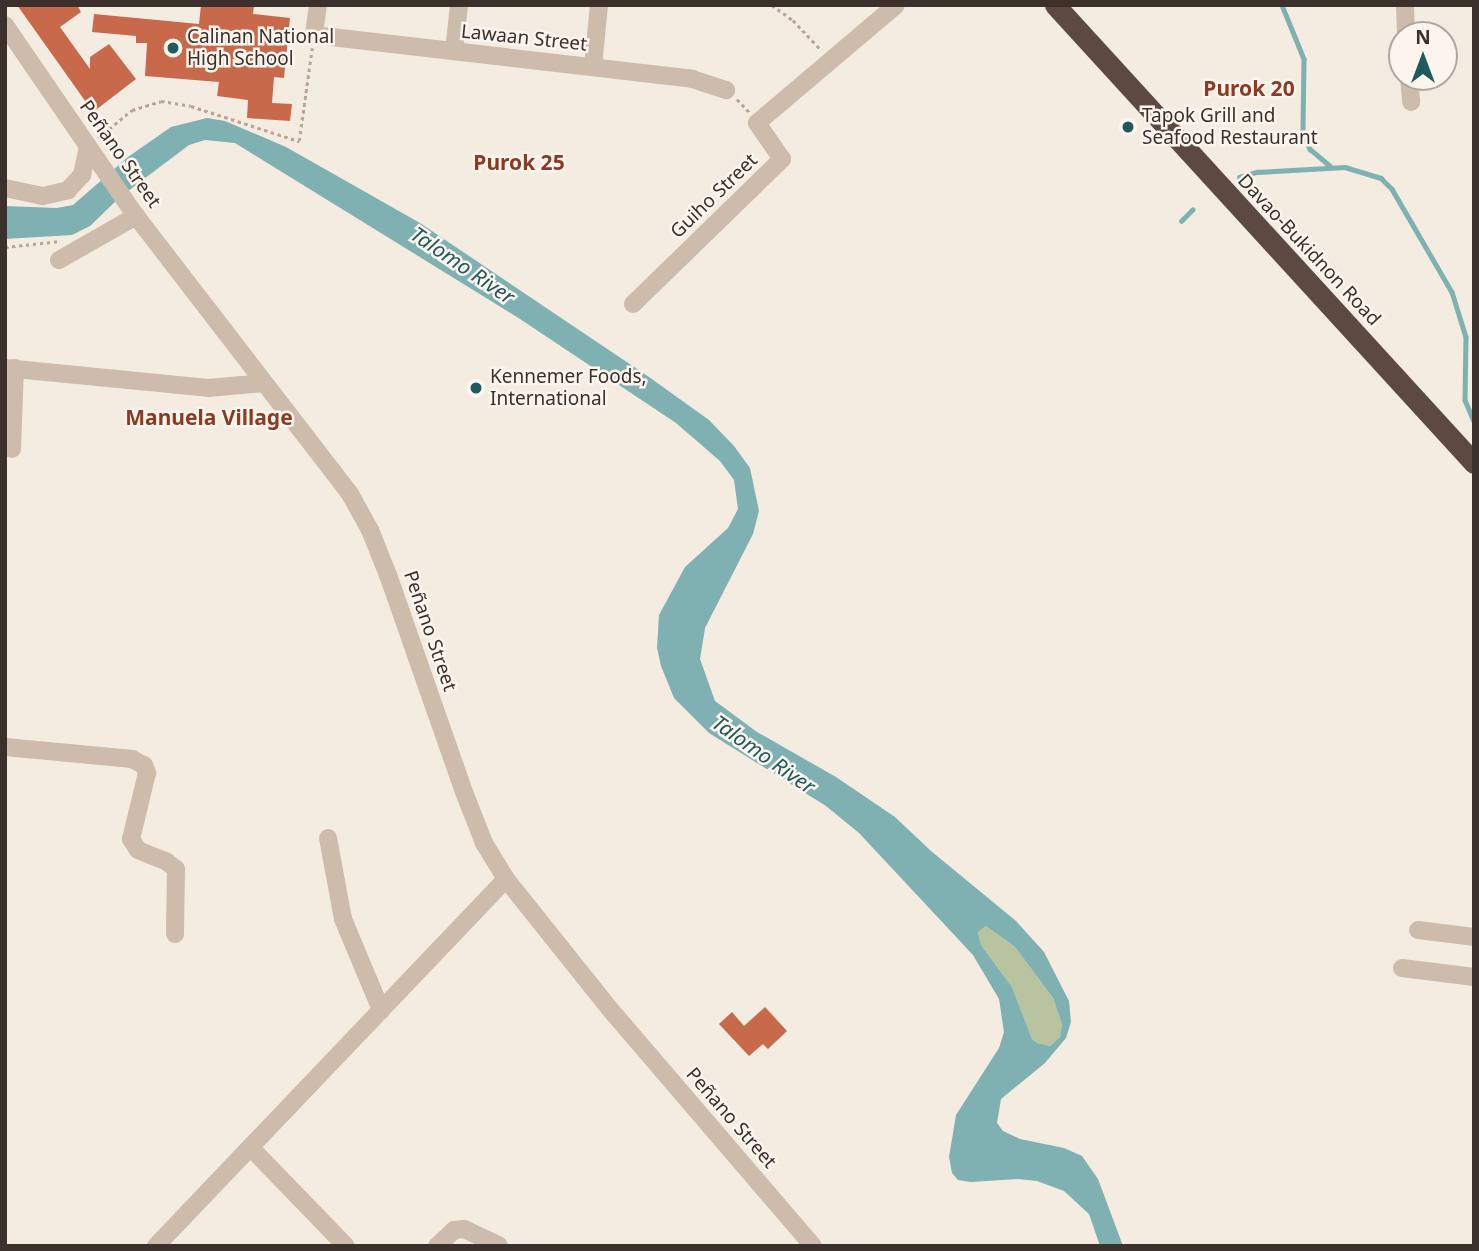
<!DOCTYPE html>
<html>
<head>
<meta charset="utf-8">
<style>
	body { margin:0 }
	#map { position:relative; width:1479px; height:1251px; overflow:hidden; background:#f4ebe1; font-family:"Noto Sans",sans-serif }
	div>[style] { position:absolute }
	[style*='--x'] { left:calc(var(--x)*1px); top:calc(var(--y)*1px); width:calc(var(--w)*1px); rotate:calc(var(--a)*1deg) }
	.green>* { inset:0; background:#b8c4a0 }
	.water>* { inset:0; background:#7fb0b2 }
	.stream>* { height:4.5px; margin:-2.25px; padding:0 2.25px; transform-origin:2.25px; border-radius:2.25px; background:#7fb0b2 }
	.building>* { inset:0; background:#c8694b }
	.path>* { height:2.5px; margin-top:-1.25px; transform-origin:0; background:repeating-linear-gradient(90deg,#b9a596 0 3.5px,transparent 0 7px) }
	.minor>* { height:18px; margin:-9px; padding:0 9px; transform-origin:9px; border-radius:9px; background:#cdbbac }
	.highway>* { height:21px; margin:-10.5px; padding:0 10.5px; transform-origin:10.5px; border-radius:10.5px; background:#5c4a42 }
	.dots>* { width:19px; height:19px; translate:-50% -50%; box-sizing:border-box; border:4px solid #fbf5ee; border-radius:50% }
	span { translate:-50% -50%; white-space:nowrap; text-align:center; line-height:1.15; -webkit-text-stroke:5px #fbf5ee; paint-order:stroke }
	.poi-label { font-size:19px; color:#3b302b }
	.left { translate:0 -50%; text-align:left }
	.street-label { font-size:19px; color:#3b302b }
	.neighbourhood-label { font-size:21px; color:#8c3b22; font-weight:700 }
	.water-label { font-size:21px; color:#1f5a5e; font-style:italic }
	.frame { position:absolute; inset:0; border:7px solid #3b302b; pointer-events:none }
	.north { position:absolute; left:1388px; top:21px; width:70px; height:70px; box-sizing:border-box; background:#fbf5ee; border:2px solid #aea6a0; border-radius:50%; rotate:0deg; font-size:19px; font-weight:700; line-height:28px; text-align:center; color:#3b302b }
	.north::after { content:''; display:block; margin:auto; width:24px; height:32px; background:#1f5a5e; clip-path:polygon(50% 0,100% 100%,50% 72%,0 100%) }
</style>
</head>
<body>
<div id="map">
	<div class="green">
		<div style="clip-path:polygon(986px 926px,1015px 947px,1053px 998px,1062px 1024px,1060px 1037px,1050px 1046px,1037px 1043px,1032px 1039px,1012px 987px,981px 945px,978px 932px)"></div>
	</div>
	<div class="water">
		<div style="clip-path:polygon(evenodd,207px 118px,225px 121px,286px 147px,420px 223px,649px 377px,709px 420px,734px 446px,750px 468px,759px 511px,753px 534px,705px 628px,700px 659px,715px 701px,757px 732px,836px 777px,895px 817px,931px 851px,1016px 921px,1044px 952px,1069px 1001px,1071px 1022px,1066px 1038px,1045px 1063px,1001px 1099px,997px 1123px,1003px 1131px,1020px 1139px,1064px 1148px,1082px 1156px,1098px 1179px,1123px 1246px,1100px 1246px,1089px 1214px,1064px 1191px,1037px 1181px,1018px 1179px,971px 1182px,958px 1180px,952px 1173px,949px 1157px,956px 1115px,999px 1048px,1004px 1032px,999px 999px,973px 955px,859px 833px,826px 806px,709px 733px,674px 698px,661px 666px,657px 648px,659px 615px,685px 567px,728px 528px,738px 509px,734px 480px,720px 461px,676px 423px,517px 317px,235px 143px,205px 140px,189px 145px,120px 197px,90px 226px,72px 235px,5px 239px,5px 206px,57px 208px,73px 205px,128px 157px,171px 127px,207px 118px,986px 926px,1015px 947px,1053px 998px,1062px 1024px,1060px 1037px,1050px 1046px,1037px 1043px,1032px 1039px,1012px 987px,981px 945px,978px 932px,986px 926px)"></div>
	</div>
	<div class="stream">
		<div style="--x:1282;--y:5;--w:58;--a:67.8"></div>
		<div style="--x:1304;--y:59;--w:75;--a:90.8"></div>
		<div style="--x:1303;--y:134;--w:17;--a:65"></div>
		<div style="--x:1310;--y:149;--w:26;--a:40"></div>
		<div style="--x:1239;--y:177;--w:19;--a:-16"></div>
		<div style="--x:1257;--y:172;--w:88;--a:-3.3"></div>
		<div style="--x:1345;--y:167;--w:38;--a:17"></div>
		<div style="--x:1381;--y:178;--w:16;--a:45"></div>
		<div style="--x:1392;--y:189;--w:119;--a:59.8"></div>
		<div style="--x:1452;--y:292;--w:47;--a:72.7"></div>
		<div style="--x:1466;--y:337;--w:63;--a:90.9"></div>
		<div style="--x:1465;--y:400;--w:23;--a:67"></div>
		<div style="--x:1181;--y:221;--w:16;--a:-45"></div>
	</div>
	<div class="building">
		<div style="clip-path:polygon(17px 5px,77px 5px,81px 12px,60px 27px,90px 69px,90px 57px,109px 44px,136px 79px,93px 112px)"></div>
		<div style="clip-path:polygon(201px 5px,254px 5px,253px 14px,290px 18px,284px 78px,274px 77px,272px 103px,292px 104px,290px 121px,247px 118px,248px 100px,217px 96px,219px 82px,145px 76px,147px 43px,136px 43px,136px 36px,92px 32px,94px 14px,199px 24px)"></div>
		<div style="clip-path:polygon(765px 1007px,787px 1031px,768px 1049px,763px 1044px,749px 1056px,719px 1024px,732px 1012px,744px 1026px)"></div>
	</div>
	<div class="path">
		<div style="--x:772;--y:5;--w:26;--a:36"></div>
		<div style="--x:793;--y:20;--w:42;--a:46.9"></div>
		<div style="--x:737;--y:99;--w:18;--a:47"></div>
		<div style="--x:98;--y:138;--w:44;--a:-39.5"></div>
		<div style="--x:132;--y:110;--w:30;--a:-17"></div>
		<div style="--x:161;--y:101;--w:30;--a:9"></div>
		<div style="--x:191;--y:106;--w:114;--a:18"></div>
		<div style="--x:299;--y:141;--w:94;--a:-82"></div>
		<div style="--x:5;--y:247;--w:56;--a:-6.1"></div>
	</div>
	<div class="minor">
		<div style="--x:318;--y:5;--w:30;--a:98"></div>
		<div style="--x:314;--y:35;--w:381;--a:6.6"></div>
		<div style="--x:692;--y:79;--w:36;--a:18"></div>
		<div style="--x:1405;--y:5;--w:30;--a:88"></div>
		<div style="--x:5;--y:25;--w:232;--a:55.6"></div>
		<div style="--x:136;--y:216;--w:351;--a:52.4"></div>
		<div style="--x:350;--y:494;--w:41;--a:60.9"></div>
		<div style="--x:370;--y:530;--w:48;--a:68.2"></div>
		<div style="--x:388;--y:575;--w:230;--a:70.7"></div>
		<div style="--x:464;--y:792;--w:55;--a:68.6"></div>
		<div style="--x:484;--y:843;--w:42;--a:58.6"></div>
		<div style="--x:506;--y:879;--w:165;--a:51.4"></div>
		<div style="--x:609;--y:1008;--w:313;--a:49.4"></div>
		<div style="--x:454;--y:51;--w:46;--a:-83.8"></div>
		<div style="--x:593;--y:66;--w:61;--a:-84.4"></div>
		<div style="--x:1409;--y:77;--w:25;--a:85"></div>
		<div style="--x:5;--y:188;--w:39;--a:12"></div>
		<div style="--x:43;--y:196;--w:26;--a:-13"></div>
		<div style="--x:68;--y:190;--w:21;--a:-47"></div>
		<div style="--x:82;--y:175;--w:29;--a:-78"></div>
		<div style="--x:59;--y:260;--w:89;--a:-29.7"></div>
		<div style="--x:633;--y:304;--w:208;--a:-44.2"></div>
		<div style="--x:782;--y:159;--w:44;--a:-124.8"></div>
		<div style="--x:757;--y:123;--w:182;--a:-40.3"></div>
		<div style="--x:5;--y:368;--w:204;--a:5.6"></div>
		<div style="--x:208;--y:388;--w:56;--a:-5.1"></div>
		<div style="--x:12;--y:449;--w:81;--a:-87.9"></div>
		<div style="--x:5;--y:747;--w:128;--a:5.4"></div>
		<div style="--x:132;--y:759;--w:13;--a:27"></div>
		<div style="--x:144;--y:765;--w:9;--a:69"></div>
		<div style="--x:147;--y:773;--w:68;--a:103.6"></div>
		<div style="--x:131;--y:839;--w:13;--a:58"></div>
		<div style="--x:138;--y:850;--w:31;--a:22"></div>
		<div style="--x:167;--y:862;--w:11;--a:38"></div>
		<div style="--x:176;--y:869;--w:65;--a:90.9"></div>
		<div style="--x:328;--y:838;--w:82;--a:79.5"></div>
		<div style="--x:343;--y:919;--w:99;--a:67.3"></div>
		<div style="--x:1418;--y:930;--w:56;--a:7.1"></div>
		<div style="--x:1402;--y:968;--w:73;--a:7.1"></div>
		<div style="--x:251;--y:1148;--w:136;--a:45.9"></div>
		<div style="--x:156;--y:1246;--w:507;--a:-46.36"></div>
		<div style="--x:437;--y:1246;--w:23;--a:-43"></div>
		<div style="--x:454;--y:1230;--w:10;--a:-6"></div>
		<div style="--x:464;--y:1229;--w:38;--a:25"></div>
	</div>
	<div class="highway">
		<div style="--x:1055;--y:5;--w:621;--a:47.55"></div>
	</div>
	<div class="dots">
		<div style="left:173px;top:48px;background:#1f5a5e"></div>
		<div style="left:1128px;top:127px;background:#1f5a5e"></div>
		<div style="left:476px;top:388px;background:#1f5a5e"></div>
	</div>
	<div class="poi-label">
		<span class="left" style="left:187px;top:48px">Calinan National<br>High School</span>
		<span class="left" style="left:1142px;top:127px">Tapok Grill and<br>Seafood Restaurant</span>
		<span class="left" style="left:490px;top:388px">Kennemer Foods,<br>International</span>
	</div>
	<div class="street-label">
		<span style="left:524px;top:38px;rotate:6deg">Lawaan Street</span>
		<span style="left:120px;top:154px;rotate:55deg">Peñano Street</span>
		<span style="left:714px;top:196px;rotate:-44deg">Guiho Street</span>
		<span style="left:1309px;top:250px;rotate:47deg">Davao-Bukidnon Road</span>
		<span style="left:430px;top:631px;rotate:71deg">Peñano Street</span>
		<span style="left:731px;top:1118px;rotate:49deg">Peñano Street</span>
	</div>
	<div class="neighbourhood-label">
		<span style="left:1249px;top:88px">Purok 20</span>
		<span style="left:519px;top:162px">Purok 25</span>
		<span style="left:209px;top:417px">Manuela Village</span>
	</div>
	<div class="water-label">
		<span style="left:463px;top:265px;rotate:34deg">Talomo River</span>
		<span style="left:764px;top:754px;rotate:35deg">Talomo River</span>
	</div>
	<div class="frame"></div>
	<div class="north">N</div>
</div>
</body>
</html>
